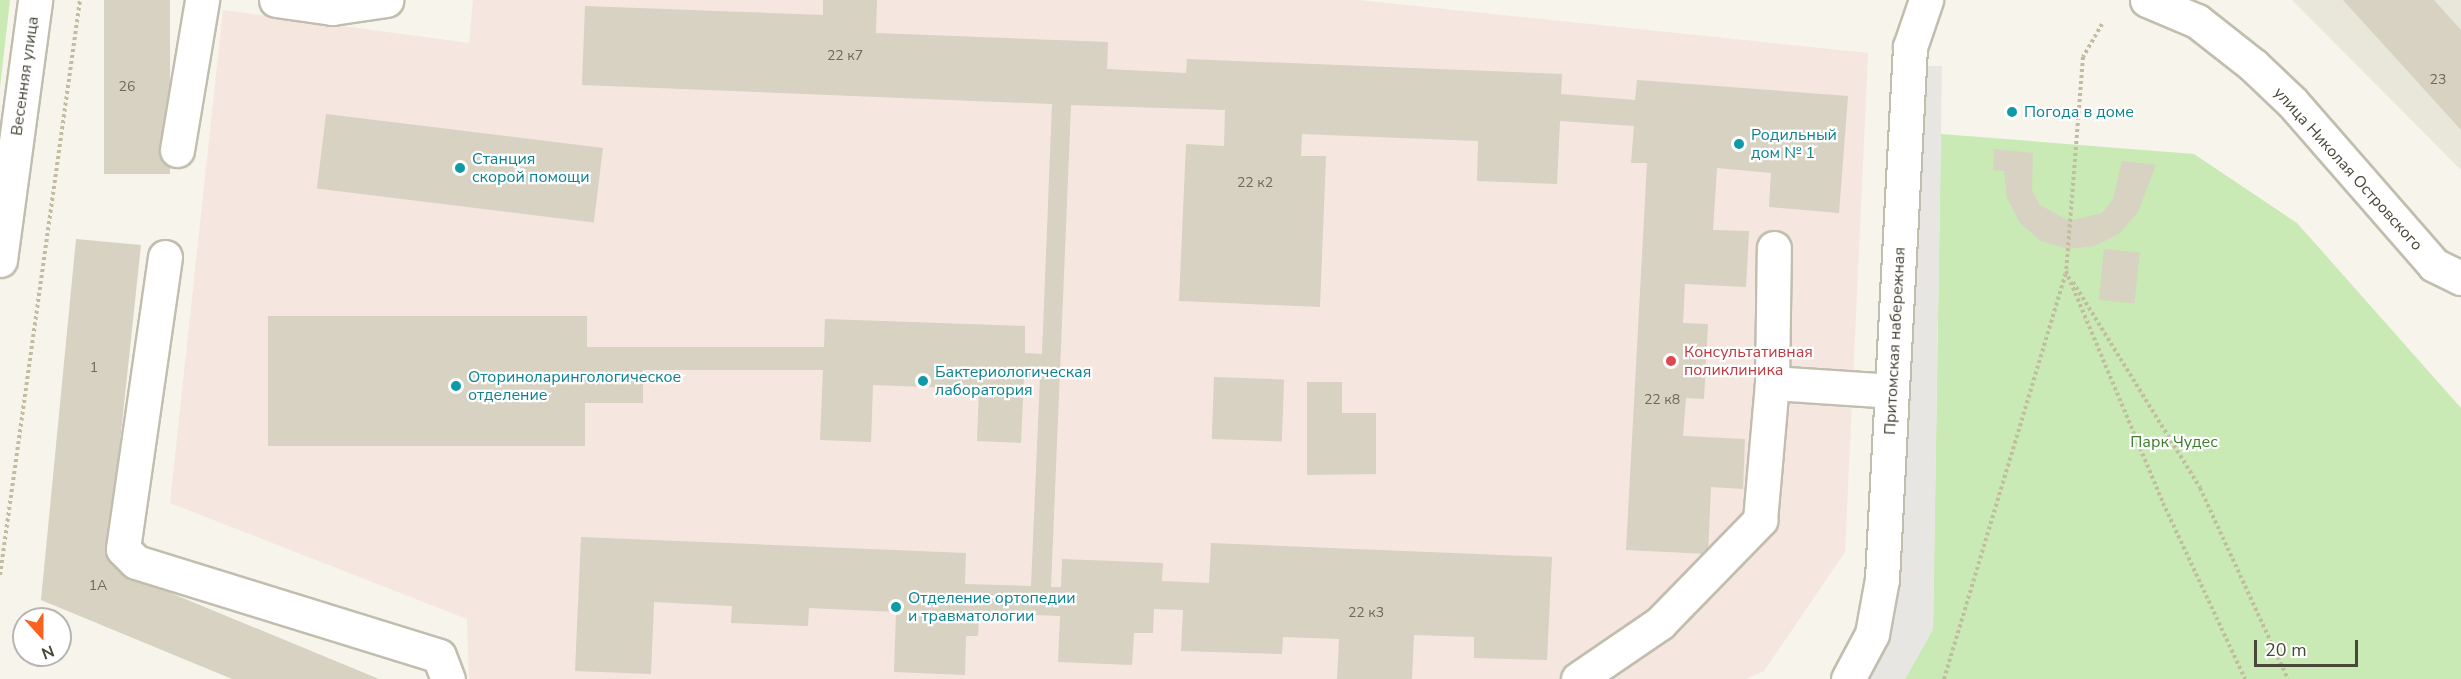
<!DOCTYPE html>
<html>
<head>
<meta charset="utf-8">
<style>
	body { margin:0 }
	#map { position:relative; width:2461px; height:679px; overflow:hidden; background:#f6f4eb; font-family:"Nunito Sans",sans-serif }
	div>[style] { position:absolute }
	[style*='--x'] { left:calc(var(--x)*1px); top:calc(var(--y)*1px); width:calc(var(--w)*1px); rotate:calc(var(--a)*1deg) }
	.residential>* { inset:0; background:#e9e7d9 }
	.medical>* { inset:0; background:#f5e6df }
	.green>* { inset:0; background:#c9e9b5 }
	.parking>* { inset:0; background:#e7e6e2 }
	.building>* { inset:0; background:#d7d2c1; transform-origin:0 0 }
	.path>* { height:4px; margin-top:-2px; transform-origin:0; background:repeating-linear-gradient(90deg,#c3bc9f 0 3px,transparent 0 6px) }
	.roads { filter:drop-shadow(2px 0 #c1beae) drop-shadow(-2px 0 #c1beae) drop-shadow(0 2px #c1beae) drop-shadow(0 -2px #c1beae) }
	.minor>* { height:33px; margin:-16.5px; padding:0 16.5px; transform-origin:16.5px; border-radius:16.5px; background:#fff }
	.dots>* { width:16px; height:16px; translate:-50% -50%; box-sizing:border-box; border:3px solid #fff; border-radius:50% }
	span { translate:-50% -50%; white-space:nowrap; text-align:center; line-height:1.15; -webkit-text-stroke:4.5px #fff; paint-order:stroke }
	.number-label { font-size:14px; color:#6d695b }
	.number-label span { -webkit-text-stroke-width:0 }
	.street-label { font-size:16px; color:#4a4639 }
	.culture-label { font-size:16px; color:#0d838f }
	.left { translate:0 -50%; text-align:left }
	.health-label { font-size:16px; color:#be3a42 }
	.park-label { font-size:16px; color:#3d7d2b }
	.north { position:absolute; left:12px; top:607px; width:60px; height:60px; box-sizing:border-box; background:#fff; border:2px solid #b7b5b0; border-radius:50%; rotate:159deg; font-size:16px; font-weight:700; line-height:24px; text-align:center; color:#4a4639 }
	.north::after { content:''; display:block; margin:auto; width:21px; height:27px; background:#f9631f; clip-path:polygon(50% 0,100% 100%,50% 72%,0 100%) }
	.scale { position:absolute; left:2254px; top:640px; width:104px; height:27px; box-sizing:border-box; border:3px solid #4a4639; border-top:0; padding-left:8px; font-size:18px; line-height:21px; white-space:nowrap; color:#4a4639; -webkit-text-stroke:4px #fff; paint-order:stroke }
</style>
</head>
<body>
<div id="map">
	<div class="residential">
		<div style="clip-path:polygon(2292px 0,2461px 0,2461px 170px)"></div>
	</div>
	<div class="medical">
		<div style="clip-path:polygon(473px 0,1358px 0,1868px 53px,1845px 552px,1764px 671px,1746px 679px,469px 679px,467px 619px,170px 503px,223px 10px,469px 43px)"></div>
	</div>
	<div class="green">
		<div style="clip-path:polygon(0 0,10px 0,0 87px)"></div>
		<div style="clip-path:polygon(1941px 134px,2194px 154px,2297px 223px,2461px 408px,2461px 679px,1905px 679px,1933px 629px)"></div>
	</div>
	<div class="parking">
		<div style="clip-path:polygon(1916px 66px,1942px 66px,1933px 629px,1905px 679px,1865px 679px,1896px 610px)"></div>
	</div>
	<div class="building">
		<div style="left:104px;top:0;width:66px;height:174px"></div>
		<div style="clip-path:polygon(823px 0,877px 0,876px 33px,1108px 42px,1107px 69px,1186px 73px,1187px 59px,1562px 74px,1561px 94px,1635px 100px,1637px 80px,1848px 96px,1839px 213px,1769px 207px,1771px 173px,1717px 168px,1713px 230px,1749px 231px,1746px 287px,1685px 284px,1683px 323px,1708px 324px,1704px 399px,1686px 398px,1683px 436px,1745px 439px,1743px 489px,1711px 487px,1708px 554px,1626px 550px,1647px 163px,1631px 163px,1634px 126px,1560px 121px,1557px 184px,1477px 181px,1478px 141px,1302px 134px,1301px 156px,1326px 156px,1320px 307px,1179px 301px,1186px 144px,1224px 146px,1225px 110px,1071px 105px,1051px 587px,1061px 587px,1062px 559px,1163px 563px,1162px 581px,1209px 583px,1211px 543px,1552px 557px,1547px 660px,1474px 658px,1474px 637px,1414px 635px,1412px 679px,1337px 679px,1339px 639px,1283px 637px,1282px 654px,1181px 651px,1183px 610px,1154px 609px,1153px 633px,1134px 633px,1132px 665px,1058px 662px,1060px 616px,979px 613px,978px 636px,966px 636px,965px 675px,894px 672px,896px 612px,809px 608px,808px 626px,731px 623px,732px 606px,654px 602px,651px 674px,575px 671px,581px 537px,966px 553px,965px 584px,1031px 586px,1040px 377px,1024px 377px,1021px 443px,977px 441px,979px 389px,873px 385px,871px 442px,820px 440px,823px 370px,643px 370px,643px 403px,585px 403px,585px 446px,268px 446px,268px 316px,587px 316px,587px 347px,824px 347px,825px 319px,1025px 326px,1025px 353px,1042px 354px,1052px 104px,582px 85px,585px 6px,823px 15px)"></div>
		<div style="clip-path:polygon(2343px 0,2434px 0,2461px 30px,2461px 130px)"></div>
		<div style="left:326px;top:114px;width:279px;height:75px;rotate:7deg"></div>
		<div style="clip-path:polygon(1994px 149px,2033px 153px,2032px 190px,2040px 205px,2069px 221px,2102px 213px,2113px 199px,2122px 161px,2156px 165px,2138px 212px,2120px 233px,2095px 246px,2068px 249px,2041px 241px,2020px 223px,2007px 198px,2004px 171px,1993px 170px)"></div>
		<div style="clip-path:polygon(76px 239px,141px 245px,108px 555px,120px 572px,379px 679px,232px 679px,41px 600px)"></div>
		<div style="left:2104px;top:249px;width:36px;height:51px;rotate:6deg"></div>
		<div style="left:1214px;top:377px;width:70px;height:62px;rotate:2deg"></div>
		<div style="clip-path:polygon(1307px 382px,1342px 382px,1342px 413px,1376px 413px,1376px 474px,1307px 475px)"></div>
	</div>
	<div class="path">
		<div style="--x:2102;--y:24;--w:38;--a:120"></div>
		<div style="--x:2083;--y:57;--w:215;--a:94.5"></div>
		<div style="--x:2066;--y:271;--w:251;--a:67.3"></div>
		<div style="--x:2163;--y:503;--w:194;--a:65"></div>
		<div style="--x:2073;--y:282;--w:242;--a:58.3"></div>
		<div style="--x:2200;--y:488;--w:210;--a:65.3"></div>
		<div style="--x:0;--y:575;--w:581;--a:-82.08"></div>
		<div style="--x:1944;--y:679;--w:425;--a:-73.3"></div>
	</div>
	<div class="roads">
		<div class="minor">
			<div style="--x:276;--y:0;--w:57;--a:8.1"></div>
			<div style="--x:332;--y:8;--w:55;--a:-8.4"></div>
			<div style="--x:2147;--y:0;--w:54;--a:22.8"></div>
			<div style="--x:2197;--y:21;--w:71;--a:38.2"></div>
			<div style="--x:2253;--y:65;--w:54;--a:43.5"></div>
			<div style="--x:2292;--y:102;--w:216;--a:48.9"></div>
			<div style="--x:2434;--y:265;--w:30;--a:26"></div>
			<div style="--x:177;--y:150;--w:152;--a:-80.5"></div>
			<div style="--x:165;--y:257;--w:295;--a:98.2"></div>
			<div style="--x:123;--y:549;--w:18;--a:45"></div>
			<div style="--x:136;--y:562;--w:317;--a:17.2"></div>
			<div style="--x:439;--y:656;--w:25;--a:69"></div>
			<div style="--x:0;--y:260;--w:262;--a:-82.3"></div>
			<div style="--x:1772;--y:383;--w:135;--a:-89.2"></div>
			<div style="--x:1578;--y:679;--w:99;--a:-34.3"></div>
			<div style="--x:1660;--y:623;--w:144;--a:-45.8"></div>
			<div style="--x:1760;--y:520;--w:138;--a:-85"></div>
			<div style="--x:1772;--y:383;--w:120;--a:3.8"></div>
			<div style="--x:1848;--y:679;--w:51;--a:-61.9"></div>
			<div style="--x:1872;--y:634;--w:56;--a:-79.7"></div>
			<div style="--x:1882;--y:579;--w:533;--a:-86.99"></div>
			<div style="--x:1910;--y:47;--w:50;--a:-71.2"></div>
		</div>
	</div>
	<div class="dots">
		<div style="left:2012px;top:112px;background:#0f9aa8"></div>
		<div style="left:1739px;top:144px;background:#0f9aa8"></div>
		<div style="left:460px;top:168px;background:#0f9aa8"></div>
		<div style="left:1671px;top:361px;background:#e0444e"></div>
		<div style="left:923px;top:381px;background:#0f9aa8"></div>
		<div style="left:456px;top:386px;background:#0f9aa8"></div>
		<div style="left:896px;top:607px;background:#0f9aa8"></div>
	</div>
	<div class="number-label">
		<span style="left:845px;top:56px">22 к7</span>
		<span style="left:2438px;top:80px">23</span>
		<span style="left:127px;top:87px">26</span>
		<span style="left:1255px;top:183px">22 к2</span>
		<span style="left:94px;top:368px">1</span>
		<span style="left:1662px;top:400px">22 к8</span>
		<span style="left:98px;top:586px">1А</span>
		<span style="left:1366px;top:613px">22 к3</span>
	</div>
	<div class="street-label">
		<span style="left:25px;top:76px;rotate:-82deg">Весенняя улица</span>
		<span style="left:2348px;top:169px;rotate:48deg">улица Николая Островского</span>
		<span style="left:1895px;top:341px;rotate:-87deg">Притомская набережная</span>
	</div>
	<div class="culture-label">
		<span class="left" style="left:2024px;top:112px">Погода в доме</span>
		<span class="left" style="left:1751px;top:144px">Родильный<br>дом № 1</span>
		<span class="left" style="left:472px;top:168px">Станция<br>скорой помощи</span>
		<span class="left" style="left:935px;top:381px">Бактериологическая<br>лаборатория</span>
		<span class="left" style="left:468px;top:386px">Оториноларингологическое<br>отделение</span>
		<span class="left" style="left:908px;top:607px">Отделение ортопедии<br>и травматологии</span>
	</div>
	<div class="health-label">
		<span class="left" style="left:1684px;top:361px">Консультативная<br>поликлиника</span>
	</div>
	<div class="park-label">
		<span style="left:2174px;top:442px">Парк Чудес</span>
	</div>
	<div class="north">N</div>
	<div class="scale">20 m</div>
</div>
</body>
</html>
